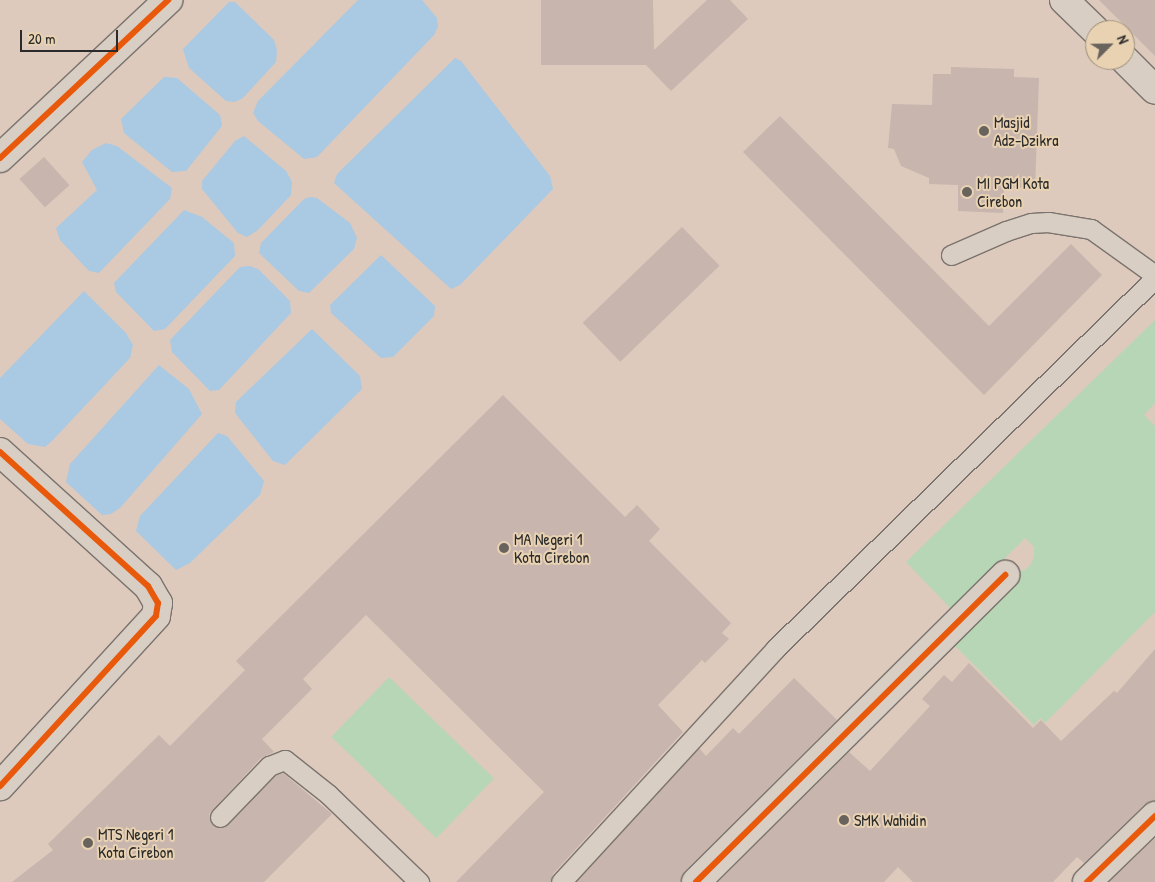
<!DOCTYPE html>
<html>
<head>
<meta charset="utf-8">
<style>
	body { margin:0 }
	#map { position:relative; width:1155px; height:882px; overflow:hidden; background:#ddcabd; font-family:"Patrick Hand",sans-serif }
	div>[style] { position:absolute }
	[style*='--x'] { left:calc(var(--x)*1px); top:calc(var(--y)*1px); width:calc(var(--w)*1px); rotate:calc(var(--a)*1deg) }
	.green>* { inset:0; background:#b7d6b5; transform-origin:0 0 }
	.water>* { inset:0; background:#aac9e2 }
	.building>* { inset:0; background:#c7b5ae; transform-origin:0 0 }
	.roads { filter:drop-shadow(1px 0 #7b736d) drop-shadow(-1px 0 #7b736d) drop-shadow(0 1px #7b736d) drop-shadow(0 -1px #7b736d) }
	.service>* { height:19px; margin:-9.5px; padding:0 9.5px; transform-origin:9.5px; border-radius:9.5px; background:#d8cec3 }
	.minor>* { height:28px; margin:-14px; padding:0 14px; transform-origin:14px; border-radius:14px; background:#d8cec3 }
	.trunk>* { height:28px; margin:-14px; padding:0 14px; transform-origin:14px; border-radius:14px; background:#d8cec3 }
	.cycleway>* { height:6px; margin:-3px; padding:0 3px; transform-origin:3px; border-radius:3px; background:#e8590c }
	.dots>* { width:14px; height:14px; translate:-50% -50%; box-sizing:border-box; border:2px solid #e9d2b2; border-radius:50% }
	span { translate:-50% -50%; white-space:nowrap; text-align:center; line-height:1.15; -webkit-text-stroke:4px #e9d2b2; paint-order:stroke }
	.poi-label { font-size:16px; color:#2b2b2b }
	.left { translate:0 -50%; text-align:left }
	.north { position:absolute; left:1085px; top:20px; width:50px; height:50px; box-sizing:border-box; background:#e9d2b2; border:1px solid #9d8f7c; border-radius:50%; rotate:67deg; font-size:14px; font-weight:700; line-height:20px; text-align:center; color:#2b2b2b }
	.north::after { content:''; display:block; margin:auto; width:18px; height:22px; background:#69635e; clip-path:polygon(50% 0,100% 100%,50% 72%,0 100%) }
	.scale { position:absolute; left:20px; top:30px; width:98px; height:22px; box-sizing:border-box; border:2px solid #2b2b2b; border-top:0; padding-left:6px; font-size:15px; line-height:18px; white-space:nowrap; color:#2b2b2b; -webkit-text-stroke:4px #e9d2b2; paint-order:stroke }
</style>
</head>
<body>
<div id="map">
	<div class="green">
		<div style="clip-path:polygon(1155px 320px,1155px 403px,1144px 415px,1155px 426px,1155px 612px,1045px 723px,1040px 718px,1034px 725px,948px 639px,1017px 569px,1023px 571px,1030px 566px,1034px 557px,1034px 547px,1025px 538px,953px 611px,906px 562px)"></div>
		<div style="left:389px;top:677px;width:146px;height:83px;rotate:44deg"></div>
	</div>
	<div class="water">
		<div style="clip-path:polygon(358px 0,422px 0,437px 18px,438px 27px,434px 35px,317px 157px,304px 159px,258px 121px,253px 113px,258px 101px)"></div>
		<div style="clip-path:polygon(229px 2px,235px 2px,274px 40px,277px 50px,276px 62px,243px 98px,235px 102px,226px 101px,189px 68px,183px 49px)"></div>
		<div style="clip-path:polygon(455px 58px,461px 61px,550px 176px,553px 189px,460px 285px,451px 289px,334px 183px,337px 174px)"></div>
		<div style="clip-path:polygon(164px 77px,177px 78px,220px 115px,222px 126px,186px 171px,172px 172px,124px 133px,121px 119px)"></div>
		<div style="clip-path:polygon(244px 136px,286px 171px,292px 182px,291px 195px,258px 230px,247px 237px,238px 233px,202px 189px,202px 181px,235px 141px)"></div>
		<div style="clip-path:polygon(106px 143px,117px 146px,172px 188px,170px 199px,99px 273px,89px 271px,60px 240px,56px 228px,97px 190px,82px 162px,92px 150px)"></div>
		<div style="clip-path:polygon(310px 197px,317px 198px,350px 223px,357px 238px,354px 249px,309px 293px,299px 291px,259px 253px,261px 243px,304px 199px)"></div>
		<div style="clip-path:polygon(184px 210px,202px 217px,234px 243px,235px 256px,165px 329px,154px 331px,116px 292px,114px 283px)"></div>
		<div style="clip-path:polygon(381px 255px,435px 306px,434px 316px,393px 357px,381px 358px,331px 313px,330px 305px)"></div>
		<div style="clip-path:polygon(250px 266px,258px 269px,290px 301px,291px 313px,219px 390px,210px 391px,172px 352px,170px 340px,240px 267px)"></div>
		<div style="clip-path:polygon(84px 291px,126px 333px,133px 345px,130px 358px,52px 441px,45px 447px,28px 444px,0 419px,0 378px)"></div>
		<div style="clip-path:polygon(312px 329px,360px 376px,362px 389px,285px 465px,273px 461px,235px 413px,236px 402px)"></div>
		<div style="clip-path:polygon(159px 365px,189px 389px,202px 414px,120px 508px,111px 514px,102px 515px,66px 482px,70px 464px)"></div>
		<div style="clip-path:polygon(218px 433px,227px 436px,264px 481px,260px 495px,190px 563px,176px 570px,136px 531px,140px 516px)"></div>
	</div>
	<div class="building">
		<div style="clip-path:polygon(541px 0,653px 0,654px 50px,707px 0,730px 0,748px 19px,671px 91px,646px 65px,541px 65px)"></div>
		<div style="clip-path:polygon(1099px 0,1155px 0,1155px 56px)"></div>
		<div style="clip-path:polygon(951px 67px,1014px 69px,1014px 77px,1039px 78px,1035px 188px,1004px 187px,1003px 213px,958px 211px,958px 185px,929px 184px,929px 178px,901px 166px,894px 149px,888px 148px,892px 104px,932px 105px,933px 74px,951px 74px)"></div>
		<div style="clip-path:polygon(780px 116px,989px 326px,1071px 244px,1102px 275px,984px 395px,743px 152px)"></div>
		<div style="left:44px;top:157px;width:38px;height:33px;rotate:48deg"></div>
		<div style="left:682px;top:227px;width:54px;height:138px;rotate:46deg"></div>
		<div style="clip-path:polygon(503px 395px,625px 517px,637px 505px,660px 529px,649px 541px,731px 623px,722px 633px,729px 639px,705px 663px,702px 660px,658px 705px,683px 732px,553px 874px,550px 882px,456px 882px,544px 792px,366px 615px,303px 679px,312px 689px,262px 739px,274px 752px,261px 758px,209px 814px,213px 825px,224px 828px,275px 776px,283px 773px,332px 814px,264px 882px,12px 882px,53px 850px,48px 844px,159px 735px,170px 746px,245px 670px,236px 661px)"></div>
		<div style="clip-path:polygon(1155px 649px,1155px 801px,1144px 805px,1084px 863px,1077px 857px,1053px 882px,913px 882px,898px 867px,884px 882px,718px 882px,849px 752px,870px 771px,930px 706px,922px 699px,944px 675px,952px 682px,969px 663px,1033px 728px,1041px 720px,1061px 741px,1114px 691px,1117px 693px)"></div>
		<div style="clip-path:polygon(794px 678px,837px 720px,685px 871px,680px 882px,576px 882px,699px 748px,706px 756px,733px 728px,739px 734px)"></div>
		<div style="clip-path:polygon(1155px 838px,1155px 882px,1109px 882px)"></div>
	</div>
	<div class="roads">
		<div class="service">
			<div style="--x:951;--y:255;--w:60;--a:-23.6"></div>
			<div style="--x:1006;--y:231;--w:26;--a:-18"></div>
			<div style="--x:1031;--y:223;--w:17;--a:-3"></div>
			<div style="--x:1048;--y:222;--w:44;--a:9.2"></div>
			<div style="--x:1091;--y:229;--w:79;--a:35.7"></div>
			<div style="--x:220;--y:817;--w:71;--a:-46.1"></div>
			<div style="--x:269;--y:766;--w:17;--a:-21"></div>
			<div style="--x:285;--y:760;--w:55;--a:38.3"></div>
			<div style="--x:328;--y:794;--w:127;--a:44"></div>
			<div style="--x:561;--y:882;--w:316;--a:-47.4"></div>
			<div style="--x:775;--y:649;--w:531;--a:-44.31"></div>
		</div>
		<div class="minor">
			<div style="--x:0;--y:158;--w:231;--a:-43.2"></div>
			<div style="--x:0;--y:452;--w:200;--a:42.2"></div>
			<div style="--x:148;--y:586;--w:20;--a:60"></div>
			<div style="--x:158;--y:603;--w:13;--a:99"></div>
			<div style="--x:156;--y:616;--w:231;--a:132.5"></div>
			<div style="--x:696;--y:882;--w:436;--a:-44.8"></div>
			<div style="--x:1087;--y:882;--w:95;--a:-44.1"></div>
		</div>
		<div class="trunk">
			<div style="--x:1064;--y:0;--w:43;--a:44.1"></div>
			<div style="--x:1125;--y:60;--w:42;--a:45"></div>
		</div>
	</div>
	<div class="cycleway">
		<div style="--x:0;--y:158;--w:231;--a:-43.2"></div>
		<div style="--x:0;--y:452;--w:200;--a:42.2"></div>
		<div style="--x:148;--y:586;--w:20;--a:60"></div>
		<div style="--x:158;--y:603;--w:13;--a:99"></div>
		<div style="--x:156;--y:616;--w:231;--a:132.5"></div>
		<div style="--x:696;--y:882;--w:436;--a:-44.8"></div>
		<div style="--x:1087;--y:882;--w:95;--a:-44.1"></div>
	</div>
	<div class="dots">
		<div style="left:984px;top:131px;background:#69635e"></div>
		<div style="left:967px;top:192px;background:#69635e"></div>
		<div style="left:504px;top:548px;background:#69635e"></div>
		<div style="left:844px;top:820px;background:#69635e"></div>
		<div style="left:88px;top:843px;background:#69635e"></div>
	</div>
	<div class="poi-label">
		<span class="left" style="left:994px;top:131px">Masjid<br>Adz-Dzikra</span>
		<span class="left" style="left:977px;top:192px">MI PGM Kota<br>Cirebon</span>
		<span class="left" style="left:514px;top:548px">MA Negeri 1<br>Kota Cirebon</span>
		<span class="left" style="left:854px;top:820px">SMK Wahidin</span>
		<span class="left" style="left:98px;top:843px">MTS Negeri 1<br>Kota Cirebon</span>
	</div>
	<div class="north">N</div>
	<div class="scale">20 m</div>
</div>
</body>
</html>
